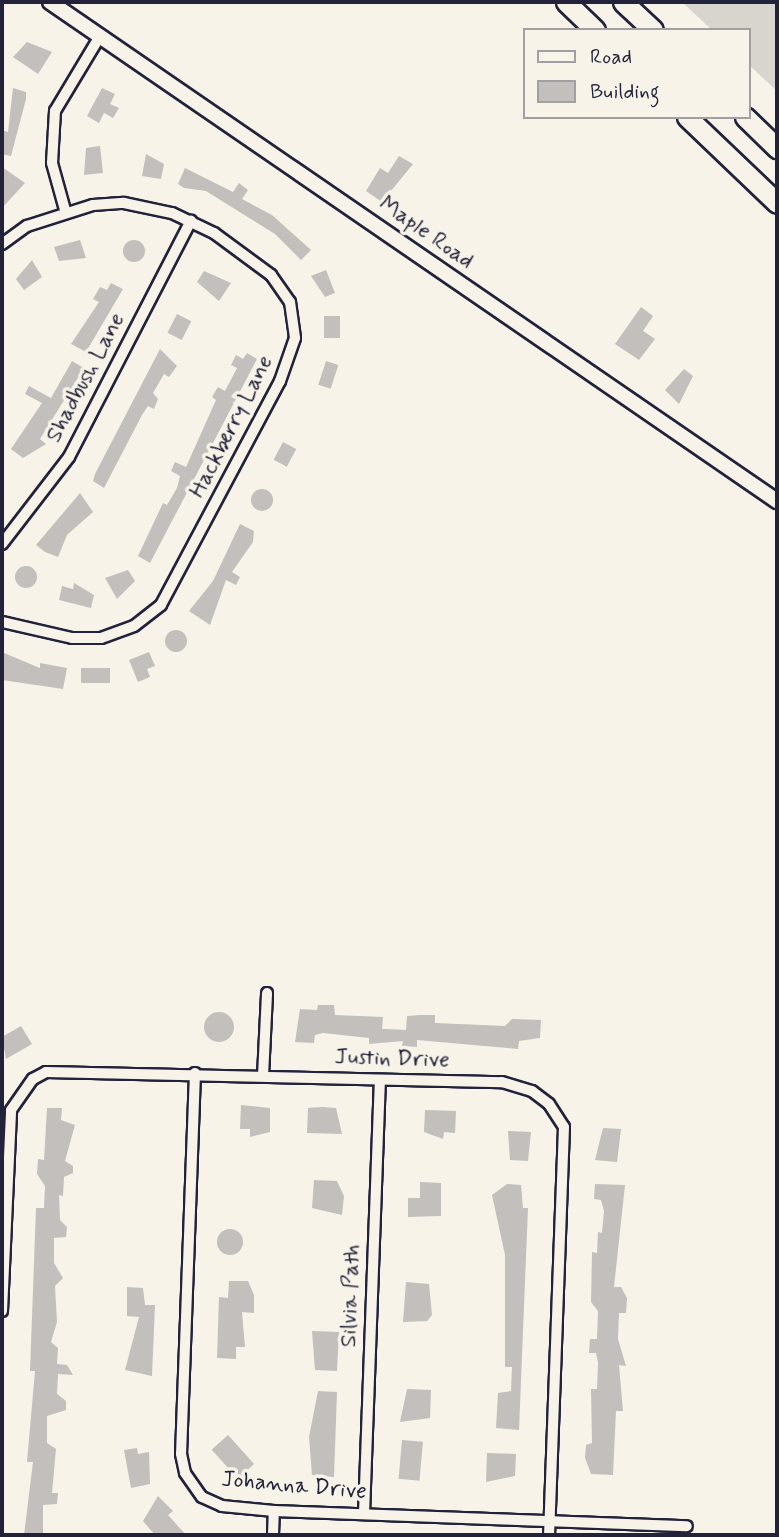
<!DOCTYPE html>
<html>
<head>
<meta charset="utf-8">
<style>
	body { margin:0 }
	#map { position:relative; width:779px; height:1537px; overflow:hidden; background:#f7f3e8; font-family:Mynerve,sans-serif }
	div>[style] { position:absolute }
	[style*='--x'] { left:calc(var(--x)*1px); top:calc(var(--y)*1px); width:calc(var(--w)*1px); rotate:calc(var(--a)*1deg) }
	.green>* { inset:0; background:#d8d5cf }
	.building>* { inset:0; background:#c2bfbd; transform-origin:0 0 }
	.round { border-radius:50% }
	.roads { filter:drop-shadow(2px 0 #22223b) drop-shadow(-2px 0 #22223b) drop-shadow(0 2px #22223b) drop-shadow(0 -2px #22223b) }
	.minor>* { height:10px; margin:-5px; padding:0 5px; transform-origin:5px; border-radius:5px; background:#f7f3e8 }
	.tertiary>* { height:14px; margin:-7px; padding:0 7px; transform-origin:7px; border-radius:7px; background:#f7f3e8 }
	.motorway>* { height:19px; margin:-9.5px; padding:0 9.5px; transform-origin:9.5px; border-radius:9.5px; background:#f7f3e8 }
	span { translate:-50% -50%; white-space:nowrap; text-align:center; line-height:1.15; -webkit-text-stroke:7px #f7f3e8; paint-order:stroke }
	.street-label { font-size:23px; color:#22223b }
	.frame { position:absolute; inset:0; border:4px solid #22223b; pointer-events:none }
	.legend { position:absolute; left:523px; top:28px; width:228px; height:91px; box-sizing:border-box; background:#f7f3e8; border:2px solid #a29fa3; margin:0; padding:9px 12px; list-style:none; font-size:21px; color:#22223b }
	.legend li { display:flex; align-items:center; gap:14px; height:35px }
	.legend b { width:35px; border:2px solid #a29fa3 }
</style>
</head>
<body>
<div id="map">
	<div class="green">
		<div style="clip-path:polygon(682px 2px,777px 2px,777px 91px,749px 65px,749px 30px,712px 30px)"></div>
	</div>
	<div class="building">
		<div style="clip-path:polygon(27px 42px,52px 52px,38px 74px,13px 57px)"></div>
		<div style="clip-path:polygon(13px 88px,26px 92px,26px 99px,11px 156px,2px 154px,2px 130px,8px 132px)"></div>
		<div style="clip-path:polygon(102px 88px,115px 94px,110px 104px,119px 108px,113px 118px,104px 113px,99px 123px,87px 116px)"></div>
		<div style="clip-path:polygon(100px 146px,103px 173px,84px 175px,86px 148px)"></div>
		<div style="clip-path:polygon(146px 154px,164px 164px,161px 179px,142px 176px)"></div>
		<div style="clip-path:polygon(399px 156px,413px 164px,382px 202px,366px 191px,380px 168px,388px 173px)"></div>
		<div style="clip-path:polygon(2px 167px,25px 183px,2px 208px)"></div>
		<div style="clip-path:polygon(185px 168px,233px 192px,239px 183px,248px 190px,242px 199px,272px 215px,311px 250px,301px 260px,275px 234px,206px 191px,184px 188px,178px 184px)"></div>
		<div class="round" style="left:123px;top:240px;width:22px;height:22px"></div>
		<div style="clip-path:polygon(80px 240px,86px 258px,59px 261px,54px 247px)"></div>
		<div style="clip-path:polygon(32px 260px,42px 277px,24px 290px,16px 279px)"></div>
		<div style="clip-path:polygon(326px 270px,335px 293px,325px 297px,311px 276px)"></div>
		<div style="clip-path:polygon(204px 271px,231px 283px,219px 301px,197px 282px)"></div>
		<div style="clip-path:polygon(111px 283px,123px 289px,86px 352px,71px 344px,99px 302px,93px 299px,100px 287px,107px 290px)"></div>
		<div style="clip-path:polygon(641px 307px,653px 316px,643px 331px,655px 339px,639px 360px,615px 344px)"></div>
		<div style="left:177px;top:314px;width:16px;height:21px;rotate:27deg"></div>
		<div style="left:324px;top:316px;width:16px;height:22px"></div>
		<div style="clip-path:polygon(160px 349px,177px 366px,169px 377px,164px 374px,153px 393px,158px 399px,154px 409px,148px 406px,142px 415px,104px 488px,93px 481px,95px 474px)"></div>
		<div style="clip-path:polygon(247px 353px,257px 359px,150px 563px,138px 556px,163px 503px,167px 505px,177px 488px,180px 476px,171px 471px,175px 462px,186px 467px,216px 400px,212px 397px,218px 387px,225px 391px,237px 368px,231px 365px,236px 355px,243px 359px)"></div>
		<div style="clip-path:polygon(72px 361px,84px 368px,40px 439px,46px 444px,23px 458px,11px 449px,42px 403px,25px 394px,29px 386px,51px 398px)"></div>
		<div style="left:326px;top:361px;width:13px;height:25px;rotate:18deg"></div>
		<div style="clip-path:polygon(684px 369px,693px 376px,679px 404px,665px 390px)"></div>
		<div style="left:283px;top:442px;width:15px;height:20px;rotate:28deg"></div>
		<div class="round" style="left:251px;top:489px;width:22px;height:22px"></div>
		<div style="clip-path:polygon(80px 493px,93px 512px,67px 535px,58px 557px,45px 552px,36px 545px)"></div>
		<div style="clip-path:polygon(240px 524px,254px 531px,253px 542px,232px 572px,240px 577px,236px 585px,226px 580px,210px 625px,189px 611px,213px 581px)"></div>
		<div class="round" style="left:15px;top:566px;width:22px;height:22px"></div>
		<div style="clip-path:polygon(128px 570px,135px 581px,117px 599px,105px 578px)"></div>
		<div style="clip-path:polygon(74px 583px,94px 595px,91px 608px,59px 600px,62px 586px,73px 589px)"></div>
		<div class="round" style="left:165px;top:630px;width:22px;height:22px"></div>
		<div style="clip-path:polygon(149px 652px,155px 666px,147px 669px,150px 677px,138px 682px,129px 660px)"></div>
		<div style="clip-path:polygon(4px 653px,40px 668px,40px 663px,67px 668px,63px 689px,2px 680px)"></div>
		<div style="left:110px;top:668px;width:15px;height:29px;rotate:90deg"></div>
		<div style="clip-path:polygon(318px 1005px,334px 1005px,335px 1015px,383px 1017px,382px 1029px,387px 1029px,406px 1030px,407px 1016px,421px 1015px,435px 1015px,435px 1023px,505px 1026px,512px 1019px,541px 1020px,540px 1038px,519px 1041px,518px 1049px,417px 1040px,417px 1047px,402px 1046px,403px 1041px,369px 1044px,369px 1038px,323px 1033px,315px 1035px,314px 1043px,295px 1042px,300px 1009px,317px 1010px)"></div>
		<div class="round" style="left:204px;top:1012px;width:30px;height:30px"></div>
		<div style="clip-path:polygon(21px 1026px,32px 1044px,6px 1059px,2px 1037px)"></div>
		<div style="clip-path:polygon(241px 1105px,270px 1108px,270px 1132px,250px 1137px,250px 1129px,240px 1129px)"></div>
		<div style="clip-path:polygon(322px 1107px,336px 1108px,342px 1134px,307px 1133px,308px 1108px)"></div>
		<div style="clip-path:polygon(47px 1108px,62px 1108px,61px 1120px,75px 1125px,65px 1161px,73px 1166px,73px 1173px,64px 1177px,63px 1196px,59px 1195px,60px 1220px,67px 1227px,66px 1237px,54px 1238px,54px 1263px,63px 1278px,55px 1286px,57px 1322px,51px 1342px,58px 1348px,57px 1364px,67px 1365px,73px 1375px,58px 1374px,57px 1394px,66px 1401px,66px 1410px,47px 1416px,47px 1443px,56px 1449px,52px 1493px,58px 1493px,57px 1504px,43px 1505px,43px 1535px,24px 1535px,33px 1462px,27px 1462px,35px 1371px,30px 1371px,36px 1208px,44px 1208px,45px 1186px,37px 1174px,38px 1159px,44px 1160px)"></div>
		<div style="clip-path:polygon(425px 1110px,456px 1111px,455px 1133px,444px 1132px,443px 1139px,424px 1132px)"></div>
		<div style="clip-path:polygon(603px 1128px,621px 1129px,617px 1162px,595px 1160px)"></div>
		<div style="clip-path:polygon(508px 1131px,531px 1132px,528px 1161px,510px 1160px)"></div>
		<div style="clip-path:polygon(314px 1180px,337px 1181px,344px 1196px,342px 1215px,312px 1208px)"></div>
		<div style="clip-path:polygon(420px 1182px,441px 1183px,441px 1216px,408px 1217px,408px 1198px,420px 1198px)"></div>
		<div style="clip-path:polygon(507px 1184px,521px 1185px,523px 1208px,528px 1208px,519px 1430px,496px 1428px,498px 1393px,511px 1391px,512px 1367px,505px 1367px,505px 1255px,492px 1195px)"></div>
		<div style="clip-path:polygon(595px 1184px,625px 1185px,614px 1287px,621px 1287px,627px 1298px,626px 1313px,619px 1313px,618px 1339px,626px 1366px,619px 1365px,623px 1411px,616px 1411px,613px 1475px,591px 1474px,585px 1458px,586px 1445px,592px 1443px,591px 1389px,597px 1389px,598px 1363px,596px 1353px,589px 1353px,590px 1339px,597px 1339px,598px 1311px,591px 1302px,592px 1252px,597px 1253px,598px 1232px,602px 1233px,604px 1211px,601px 1200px,594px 1199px)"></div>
		<div class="round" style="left:217px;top:1229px;width:26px;height:26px"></div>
		<div style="clip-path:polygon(229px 1281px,248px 1281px,254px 1295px,254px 1313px,242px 1312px,245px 1347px,236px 1347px,236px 1359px,217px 1358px,219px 1297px,228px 1298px)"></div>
		<div style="clip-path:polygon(406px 1282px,429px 1284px,432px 1315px,427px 1321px,403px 1322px)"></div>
		<div style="clip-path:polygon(127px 1287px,143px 1288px,145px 1305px,155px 1305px,152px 1376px,125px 1370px,139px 1317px,127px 1316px)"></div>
		<div style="clip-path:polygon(312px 1331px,339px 1332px,337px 1371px,315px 1370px)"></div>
		<div style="clip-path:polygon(407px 1389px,431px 1390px,430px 1418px,400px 1422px)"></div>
		<div style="clip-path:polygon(318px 1391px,337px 1392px,334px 1477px,312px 1475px,309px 1437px)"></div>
		<div style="left:228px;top:1435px;width:39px;height:22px;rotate:48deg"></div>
		<div style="left:402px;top:1440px;width:21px;height:39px;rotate:5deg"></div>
		<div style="clip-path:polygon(137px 1448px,138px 1454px,149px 1452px,150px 1484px,131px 1488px,124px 1450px)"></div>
		<div style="clip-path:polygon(487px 1453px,516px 1454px,515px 1476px,486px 1482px)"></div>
		<div style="clip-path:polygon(158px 1496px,173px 1511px,168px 1515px,186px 1535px,155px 1535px,143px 1521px)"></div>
	</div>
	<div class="roads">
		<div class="minor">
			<div style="--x:65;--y:210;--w:49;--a:-105.5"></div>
			<div style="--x:52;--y:163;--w:52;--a:-86.7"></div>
			<div style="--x:55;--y:111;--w:87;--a:-59"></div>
			<div style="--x:2;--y:244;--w:31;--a:-36"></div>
			<div style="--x:27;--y:226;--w:69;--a:-17.7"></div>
			<div style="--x:93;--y:205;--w:31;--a:-4"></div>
			<div style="--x:124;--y:203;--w:49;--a:11.8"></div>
			<div style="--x:172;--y:213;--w:47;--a:25.5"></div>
			<div style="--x:214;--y:233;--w:71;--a:36.4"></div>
			<div style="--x:271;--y:275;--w:33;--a:55"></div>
			<div style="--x:290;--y:302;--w:36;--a:82"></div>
			<div style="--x:295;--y:338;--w:46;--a:109.2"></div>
			<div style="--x:280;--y:381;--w:254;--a:118"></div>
			<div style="--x:161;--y:605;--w:34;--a:142"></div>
			<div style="--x:134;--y:626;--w:35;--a:160"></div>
			<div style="--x:101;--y:638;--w:29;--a:180"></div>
			<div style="--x:72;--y:638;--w:72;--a:-167.1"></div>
			<div style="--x:2;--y:544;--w:110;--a:-52.4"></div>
			<div style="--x:69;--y:457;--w:266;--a:-62.7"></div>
			<div style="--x:195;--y:1073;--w:381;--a:92.1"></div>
			<div style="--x:181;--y:1454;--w:19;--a:78"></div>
			<div style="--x:185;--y:1473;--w:29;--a:55"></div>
			<div style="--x:202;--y:1497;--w:22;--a:24"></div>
			<div style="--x:222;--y:1506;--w:52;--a:5.5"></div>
			<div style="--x:274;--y:1511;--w:413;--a:2.1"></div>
			<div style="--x:263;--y:1076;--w:83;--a:-87.2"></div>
			<div style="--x:2;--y:1311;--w:201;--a:-87.4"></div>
			<div style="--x:11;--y:1110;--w:38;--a:-55"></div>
			<div style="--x:33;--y:1079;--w:15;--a:-28"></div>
			<div style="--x:46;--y:1072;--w:456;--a:1.3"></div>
			<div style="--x:502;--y:1082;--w:31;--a:17"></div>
			<div style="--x:532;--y:1091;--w:21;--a:37"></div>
			<div style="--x:549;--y:1104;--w:27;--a:57"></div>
			<div style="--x:564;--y:1127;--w:408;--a:92.1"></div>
			<div style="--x:364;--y:1514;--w:434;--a:-87.9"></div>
			<div style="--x:273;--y:1535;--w:24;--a:-88"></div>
		</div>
		<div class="tertiary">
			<div style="--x:50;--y:2;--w:882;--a:34.47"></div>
		</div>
		<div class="motorway">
			<div style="--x:566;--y:2;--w:40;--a:44"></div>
			<div style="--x:623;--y:2;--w:41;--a:43"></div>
			<div style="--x:687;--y:117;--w:124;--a:43.7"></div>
			<div style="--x:745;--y:117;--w:45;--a:44.1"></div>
		</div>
	</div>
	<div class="street-label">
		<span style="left:426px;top:233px;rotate:35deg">Maple Road</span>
		<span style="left:86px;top:378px;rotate:-62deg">Shadbush Lane</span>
		<span style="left:232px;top:427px;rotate:-63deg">Hackberry Lane</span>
		<span style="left:392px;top:1059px;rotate:2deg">Justin Drive</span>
		<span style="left:351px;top:1296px;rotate:-88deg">Silvia Path</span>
		<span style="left:294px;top:1486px;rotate:5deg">Johanna Drive</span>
	</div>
	<div class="frame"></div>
	<ul class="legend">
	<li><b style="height:9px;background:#f7f3e8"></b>Road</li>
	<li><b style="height:19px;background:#c2bfbd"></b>Building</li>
	</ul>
</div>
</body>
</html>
